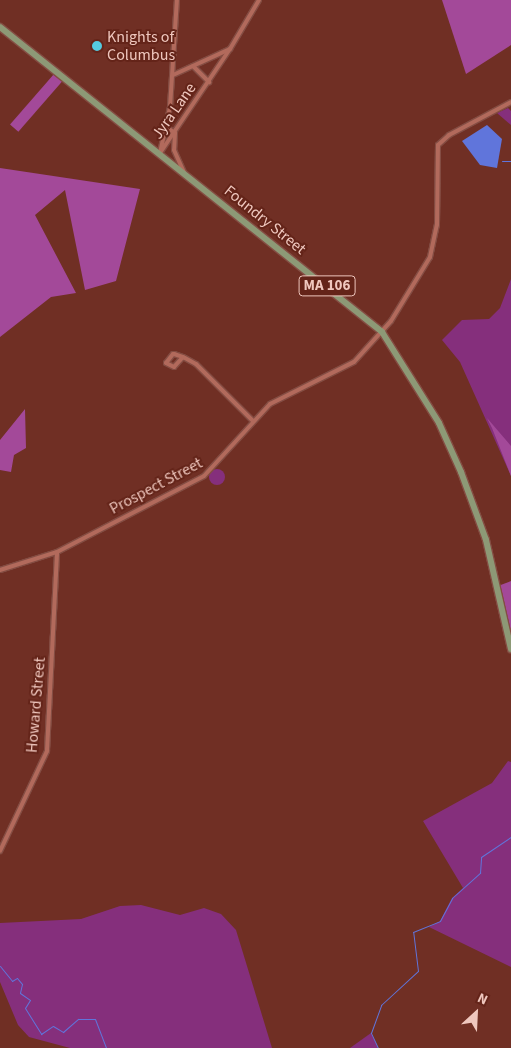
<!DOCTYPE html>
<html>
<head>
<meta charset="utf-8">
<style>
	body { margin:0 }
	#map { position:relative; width:511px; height:1048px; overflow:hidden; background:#702f24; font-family:"Source Sans 3",sans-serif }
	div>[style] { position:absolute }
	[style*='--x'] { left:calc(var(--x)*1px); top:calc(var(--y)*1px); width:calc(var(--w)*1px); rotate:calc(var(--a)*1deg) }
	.green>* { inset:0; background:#852f7c }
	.round { border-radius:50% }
	.forest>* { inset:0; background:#a34999; transform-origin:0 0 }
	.water>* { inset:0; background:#6075db }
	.stream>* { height:1px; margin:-0.5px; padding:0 0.5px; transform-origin:0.5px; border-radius:0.5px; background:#6075db }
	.roads { filter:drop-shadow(1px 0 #844d43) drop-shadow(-1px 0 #844d43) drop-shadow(0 1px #844d43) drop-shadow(0 -1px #844d43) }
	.street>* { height:4px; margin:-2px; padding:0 2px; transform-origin:2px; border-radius:2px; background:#b26a5c }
	.primary>* { height:6px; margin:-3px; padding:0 3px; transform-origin:3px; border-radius:3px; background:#8d9976 }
	.dots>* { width:14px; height:14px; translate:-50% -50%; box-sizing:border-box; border:2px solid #642419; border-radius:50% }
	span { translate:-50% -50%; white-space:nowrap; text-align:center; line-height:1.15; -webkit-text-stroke:4px #642419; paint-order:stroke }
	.shield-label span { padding:1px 4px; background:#642419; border:1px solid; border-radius:4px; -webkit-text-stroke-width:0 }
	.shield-label { font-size:15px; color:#efc7be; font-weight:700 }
	.poi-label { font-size:16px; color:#efc7be }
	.left { translate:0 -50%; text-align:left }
	.street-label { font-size:16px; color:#efc7be }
	.north { position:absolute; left:451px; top:988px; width:50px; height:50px; -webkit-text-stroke:4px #642419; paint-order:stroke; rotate:25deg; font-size:14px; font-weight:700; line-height:20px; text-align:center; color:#efc7be }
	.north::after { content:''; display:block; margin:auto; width:18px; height:22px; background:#efc7be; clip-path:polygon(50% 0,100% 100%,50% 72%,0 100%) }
</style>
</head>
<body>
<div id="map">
	<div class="green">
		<div style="clip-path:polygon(508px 108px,511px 111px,511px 125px,497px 113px)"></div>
		<div style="clip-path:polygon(511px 279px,511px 476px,460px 362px,442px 340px,462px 320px,489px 319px,500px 308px)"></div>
		<div class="round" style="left:209px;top:469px;width:16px;height:16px"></div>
		<div style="clip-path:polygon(508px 761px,511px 762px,511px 967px,429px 927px,440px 921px,452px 898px,463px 888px,423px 821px,492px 783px)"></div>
		<div style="clip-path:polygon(141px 905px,180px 915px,204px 908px,221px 914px,236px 930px,272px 1048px,70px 1048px,29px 1037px,18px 1025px,0 982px,0 923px,81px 919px,120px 906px)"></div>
		<div style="clip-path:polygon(371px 1033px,378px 1048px,350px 1048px)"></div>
	</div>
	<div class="forest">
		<div style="clip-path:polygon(442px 0,511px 0,511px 45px,466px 74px)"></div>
		<div style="left:54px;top:74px;width:11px;height:67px;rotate:41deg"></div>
		<div style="clip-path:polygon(0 168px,140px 189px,116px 281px,85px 290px,65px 190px,35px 215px,76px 293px,51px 297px,0 337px)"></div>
		<div style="clip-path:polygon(25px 409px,26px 448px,14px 455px,11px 472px,0 470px,0 440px)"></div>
		<div style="clip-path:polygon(487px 418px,511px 446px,511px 476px,492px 428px)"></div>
		<div style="clip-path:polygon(511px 581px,511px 641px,498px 586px)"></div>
	</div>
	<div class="water">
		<div style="clip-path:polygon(487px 125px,502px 139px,497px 168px,480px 165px,462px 141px)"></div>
	</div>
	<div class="stream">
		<div style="--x:502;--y:161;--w:9;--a:0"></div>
		<div style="--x:0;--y:966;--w:19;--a:51"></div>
		<div style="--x:12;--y:981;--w:6;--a:-31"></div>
		<div style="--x:17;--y:978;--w:8;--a:50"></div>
		<div style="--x:22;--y:984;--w:9;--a:103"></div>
		<div style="--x:20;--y:993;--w:12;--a:35"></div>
		<div style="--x:30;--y:1000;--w:9;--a:122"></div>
		<div style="--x:25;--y:1008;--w:31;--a:58"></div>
		<div style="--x:41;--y:1034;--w:14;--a:-34"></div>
		<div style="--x:53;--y:1026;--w:12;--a:31"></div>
		<div style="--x:63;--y:1032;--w:20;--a:-41"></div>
		<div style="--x:78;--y:1019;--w:17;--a:0"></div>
		<div style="--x:95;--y:1019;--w:31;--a:69"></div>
		<div style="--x:378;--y:1048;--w:17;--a:-115"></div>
		<div style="--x:371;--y:1033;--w:30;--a:-70"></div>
		<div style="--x:381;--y:1005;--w:50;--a:-42.6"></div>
		<div style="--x:418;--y:971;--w:39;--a:-97"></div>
		<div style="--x:413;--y:932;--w:29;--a:-22"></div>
		<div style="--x:440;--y:921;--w:26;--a:-62"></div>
		<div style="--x:452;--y:898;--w:38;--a:-42"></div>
		<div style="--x:480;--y:873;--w:16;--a:-86"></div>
		<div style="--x:481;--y:857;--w:36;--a:-34"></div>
	</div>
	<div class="roads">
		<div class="street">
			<div style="--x:193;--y:66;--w:23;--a:45"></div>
			<div style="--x:173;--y:75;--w:63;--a:-24.5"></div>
			<div style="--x:230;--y:49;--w:57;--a:-59.4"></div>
			<div style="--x:166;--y:127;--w:11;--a:34"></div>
			<div style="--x:175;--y:133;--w:17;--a:93"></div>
			<div style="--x:174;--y:150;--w:24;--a:66"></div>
			<div style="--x:160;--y:153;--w:47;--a:-77.7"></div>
			<div style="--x:170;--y:107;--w:107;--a:-86.3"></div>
			<div style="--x:160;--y:153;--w:125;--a:-56.1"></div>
			<div style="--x:183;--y:357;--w:13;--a:132"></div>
			<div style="--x:174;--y:367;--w:9;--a:-153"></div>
			<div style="--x:166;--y:363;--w:11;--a:-52"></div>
			<div style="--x:173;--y:354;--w:1;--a:0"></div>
			<div style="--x:174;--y:354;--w:9;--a:18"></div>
			<div style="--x:183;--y:357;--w:2;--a:27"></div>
			<div style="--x:185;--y:358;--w:13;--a:29"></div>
			<div style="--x:196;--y:364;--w:81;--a:45"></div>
			<div style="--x:0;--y:570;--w:60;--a:-17.5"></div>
			<div style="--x:57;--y:552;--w:165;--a:-27.3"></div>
			<div style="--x:204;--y:476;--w:98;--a:-47.5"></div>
			<div style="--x:270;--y:404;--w:94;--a:-26.6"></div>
			<div style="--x:354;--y:362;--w:55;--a:-47.9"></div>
			<div style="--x:391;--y:321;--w:75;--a:-58.6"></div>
			<div style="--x:430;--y:257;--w:33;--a:-78"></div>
			<div style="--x:437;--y:225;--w:80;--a:-89.3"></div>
			<div style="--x:438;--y:145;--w:15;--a:-42"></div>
			<div style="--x:449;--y:135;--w:70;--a:-28"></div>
			<div style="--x:0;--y:851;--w:110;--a:-64.8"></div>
			<div style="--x:47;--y:751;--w:199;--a:-87.1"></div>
		</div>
		<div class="primary">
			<div style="--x:0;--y:27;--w:489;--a:38.6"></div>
			<div style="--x:382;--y:332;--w:107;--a:57.9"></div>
			<div style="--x:439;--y:423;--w:54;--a:65.8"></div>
			<div style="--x:461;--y:472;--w:72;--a:69.8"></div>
			<div style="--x:486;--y:540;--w:112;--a:77.1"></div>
		</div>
	</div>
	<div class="dots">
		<div style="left:97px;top:46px;background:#55cadf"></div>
	</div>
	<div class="shield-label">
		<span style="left:327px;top:286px">MA 106</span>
	</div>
	<div class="poi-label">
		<span class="left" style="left:107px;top:46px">Knights of<br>Columbus</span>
	</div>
	<div class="street-label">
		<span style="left:174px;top:111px;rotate:-55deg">Jyra Lane</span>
		<span style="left:265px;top:220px;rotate:39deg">Foundry Street</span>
		<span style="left:156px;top:486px;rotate:-28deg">Prospect Street</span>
		<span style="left:36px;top:705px;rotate:-85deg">Howard Street</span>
	</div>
	<div class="north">N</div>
</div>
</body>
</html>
